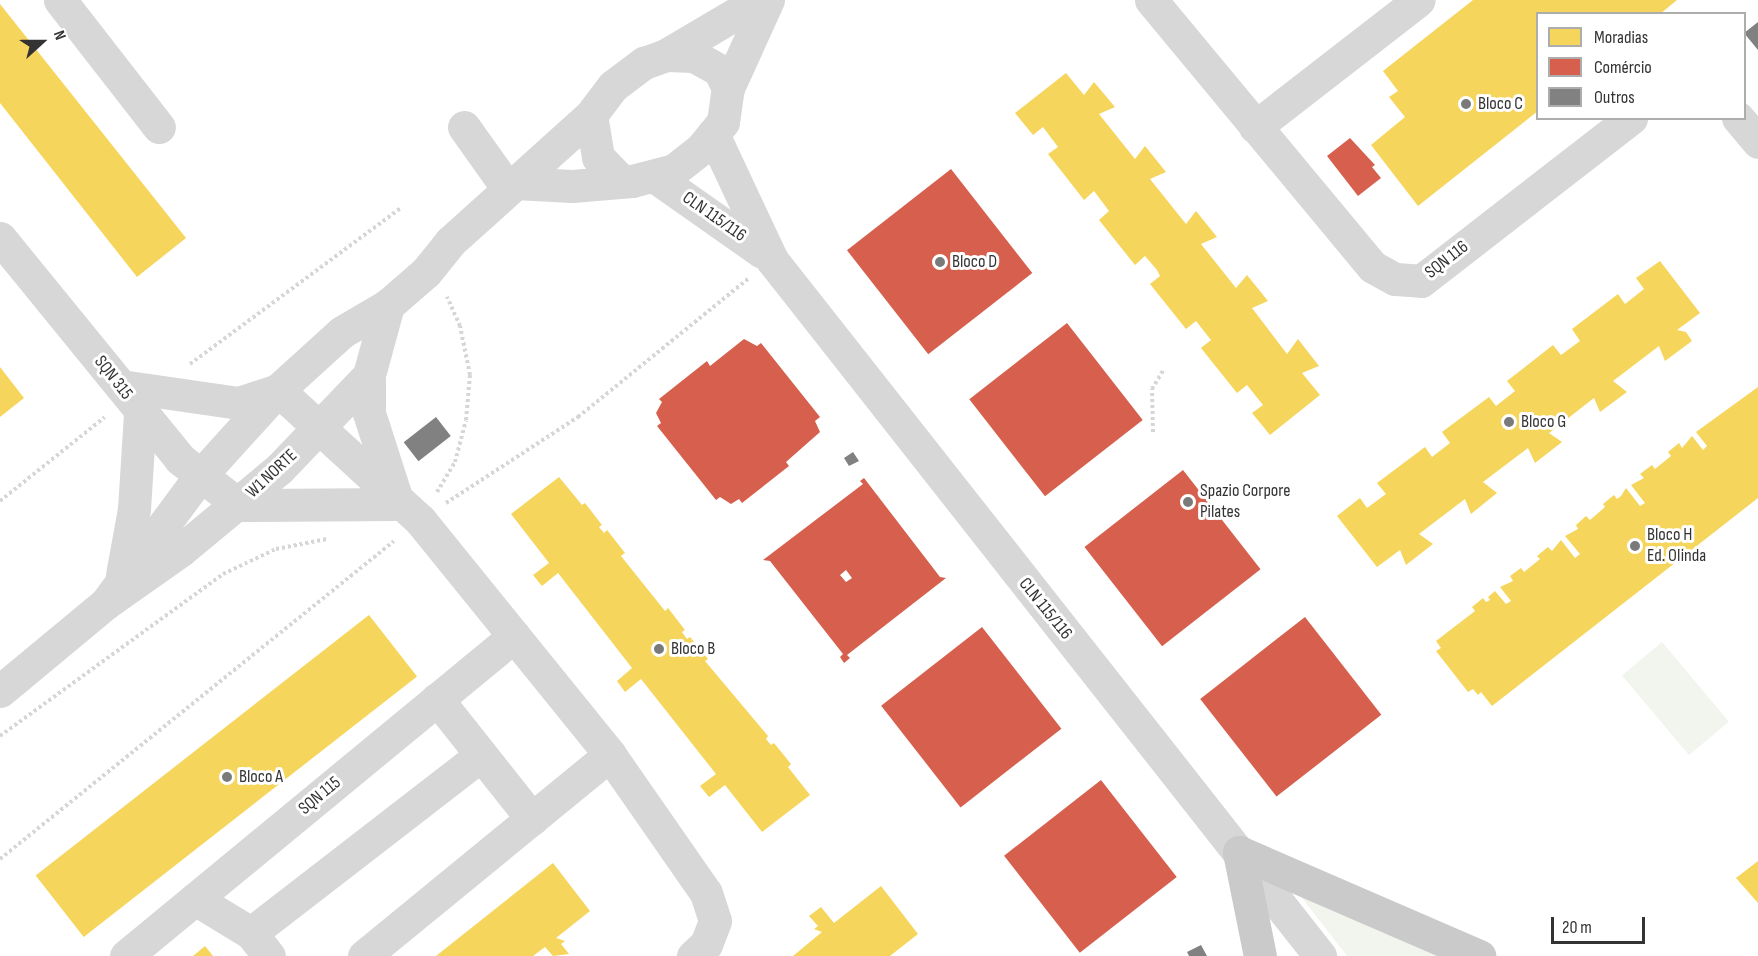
<!DOCTYPE html>
<html>
<head>
<meta charset="utf-8">
<style>
	body { margin:0 }
	#map { position:relative; width:1758px; height:956px; overflow:hidden; background:#fff; font-family:"Sofia Sans Condensed",sans-serif }
	div>[style] { position:absolute }
	[style*='--x'] { left:calc(var(--x)*1px); top:calc(var(--y)*1px); width:calc(var(--w)*1px); rotate:calc(var(--a)*1deg) }
	.green>* { inset:0; background:#f1f5ed; transform-origin:0 0 }
	.homes>* { inset:0; background:#f6d55c; transform-origin:0 0 }
	.shops>* { inset:0; background:#d6604d; transform-origin:0 0 }
	.building>* { inset:0; background:#818181; transform-origin:0 0 }
	.path>* { height:4px; margin-top:-2px; transform-origin:0; background:repeating-linear-gradient(90deg,#d6d6d6 0 3px,transparent 0 6px) }
	.minor>* { height:33px; margin:-16.5px; padding:0 16.5px; transform-origin:16.5px; border-radius:16.5px; background:#d7d7d7 }
	.major>* { height:33px; margin:-16.5px; padding:0 16.5px; transform-origin:16.5px; border-radius:16.5px; background:#cacaca }
	.dots>* { width:16px; height:16px; translate:-50% -50%; box-sizing:border-box; border:3px solid #fff; border-radius:50% }
	span { translate:-50% -50%; white-space:nowrap; text-align:center; line-height:1.15; -webkit-text-stroke:6px #fff; paint-order:stroke }
	.poi-label { font-size:18px; color:#333 }
	.left { translate:0 -50%; text-align:left }
	.street-label { font-size:18px; color:#333 }
	.legend { position:absolute; left:1536px; top:12px; width:210px; height:108px; box-sizing:border-box; background:#fff; border:2px solid #adadad; margin:0; padding:8px 10px; list-style:none; font-size:18px; color:#333 }
	.legend li { display:flex; align-items:center; gap:12px; height:30px }
	.legend b { width:30px; border:2px solid #adadad }
	.north { position:absolute; left:12px; top:12px; width:60px; height:60px; -webkit-text-stroke:4px #fff; paint-order:stroke; rotate:69deg; font-size:16px; font-weight:700; line-height:24px; text-align:center; color:#333 }
	.north::after { content:''; display:block; margin:auto; width:21px; height:27px; background:#333; clip-path:polygon(50% 0,100% 100%,50% 72%,0 100%) }
	.scale { position:absolute; left:1551px; top:917px; width:94px; height:27px; box-sizing:border-box; border:3px solid #333; border-top:0; padding-left:8px; font-size:18px; line-height:21px; white-space:nowrap; color:#333; -webkit-text-stroke:4px #fff; paint-order:stroke }
</style>
</head>
<body>
<div id="map">
	<div class="green">
		<div style="left:1662px;top:642px;width:104px;height:52px;rotate:50deg"></div>
		<div style="clip-path:polygon(1296px 890px,1444px 956px,1347px 956px)"></div>
	</div>
	<div class="homes">
		<div style="clip-path:polygon(1473px 0,1677px 0,1660px 14px,1538px 14px,1538px 111px,1418px 206px,1371px 145px,1405px 117px,1389px 97px,1398px 91px,1383px 71px)"></div>
		<div style="clip-path:polygon(0 4px,186px 238px,137px 277px,0 103px)"></div>
		<div style="clip-path:polygon(1066px 73px,1084px 95px,1094px 82px,1115px 107px,1099px 114px,1135px 159px,1145px 146px,1166px 172px,1150px 179px,1186px 224px,1196px 211px,1217px 237px,1201px 244px,1236px 288px,1247px 275px,1268px 301px,1252px 308px,1287px 354px,1298px 339px,1319px 366px,1302px 373px,1320px 395px,1270px 435px,1252px 413px,1263px 405px,1247px 385px,1237px 393px,1201px 348px,1211px 340px,1207px 335px,1196px 321px,1186px 329px,1150px 284px,1160px 276px,1157px 270px,1145px 256px,1135px 265px,1099px 220px,1109px 211px,1094px 191px,1084px 200px,1048px 154px,1058px 147px,1043px 127px,1033px 135px,1015px 113px)"></div>
		<div style="clip-path:polygon(1660px 261px,1700px 313px,1677px 330px,1686px 332px,1692px 341px,1665px 361px,1659px 346px,1613px 381px,1627px 392px,1600px 412px,1594px 398px,1549px 433px,1562px 442px,1535px 463px,1528px 448px,1483px 482px,1497px 493px,1471px 514px,1465px 499px,1419px 534px,1433px 544px,1406px 565px,1400px 550px,1377px 567px,1337px 516px,1360px 498px,1367px 508px,1386px 494px,1377px 483px,1425px 447px,1432px 457px,1450px 443px,1442px 432px,1489px 397px,1496px 406px,1515px 391px,1507px 381px,1553px 345px,1561px 355px,1580px 341px,1572px 329px,1618px 294px,1625px 304px,1644px 289px,1636px 278px)"></div>
		<div style="clip-path:polygon(0 367px,24px 398px,0 417px)"></div>
		<div style="clip-path:polygon(1758px 387px,1758px 498px,1492px 706px,1481px 692px,1478px 695px,1473px 689px,1468px 692px,1436px 651px,1441px 648px,1436px 641px,1475px 611px,1472px 607px,1483px 598px,1486px 602px,1490px 600px,1488px 597px,1495px 591px,1506px 604px,1511px 601px,1500px 587px,1513px 581px,1510px 576px,1521px 568px,1524px 572px,1540px 559px,1537px 556px,1548px 547px,1552px 551px,1561px 540px,1575px 558px,1580px 554px,1565px 536px,1578px 529px,1576px 525px,1586px 516px,1590px 520px,1605px 507px,1603px 504px,1614px 495px,1617px 499px,1621px 496px,1626px 488px,1640px 506px,1645px 503px,1631px 485px,1644px 478px,1640px 474px,1652px 465px,1655px 469px,1671px 456px,1668px 452px,1679px 443px,1682px 448px,1692px 436px,1703px 450px,1707px 446px,1696px 432px)"></div>
		<div style="clip-path:polygon(559px 477px,582px 505px,585px 503px,602px 525px,599px 527px,604px 533px,607px 530px,625px 553px,621px 556px,665px 611px,668px 608px,685px 630px,682px 632px,687px 639px,690px 637px,708px 659px,705px 661px,768px 736px,766px 739px,771px 745px,774px 743px,791px 764px,788px 767px,810px 795px,762px 832px,725px 785px,709px 797px,700px 786px,716px 774px,641px 679px,625px 692px,617px 681px,632px 668px,558px 573px,542px 586px,533px 575px,549px 563px,511px 514px)"></div>
		<div style="left:369px;top:615px;width:78px;height:423px;rotate:52deg"></div>
		<div style="clip-path:polygon(1758px 861px,1758px 903px,1736px 878px)"></div>
		<div style="clip-path:polygon(553px 863px,590px 911px,556px 938px,565px 941px,561px 944px,569px 954px,553px 956px,545px 947px,533px 956px,436px 956px)"></div>
		<div style="clip-path:polygon(881px 886px,918px 934px,890px 956px,793px 956px,822px 932px,814px 929px,818px 926px,809px 916px,821px 907px,834px 923px)"></div>
		<div style="clip-path:polygon(205px 946px,213px 956px,193px 956px)"></div>
	</div>
	<div class="shops">
		<div style="clip-path:polygon(1350px 138px,1375px 165px,1372px 167px,1381px 178px,1358px 196px,1327px 156px)"></div>
		<div style="left:951px;top:169px;width:132px;height:132px;rotate:52deg"></div>
		<div style="left:1067px;top:323px;width:123px;height:124px;rotate:52deg"></div>
		<div style="clip-path:polygon(744px 339px,757px 346px,761px 343px,820px 417px,815px 421px,820px 432px,786px 462px,789px 466px,742px 503px,739px 499px,731px 504px,720px 497px,716px 500px,657px 426px,661px 423px,656px 413px,662px 402px,659px 399px,707px 361px,710px 366px)"></div>
		<div style="left:1183px;top:470px;width:126px;height:125px;rotate:52deg"></div>
		<div style="clip-path:polygon(evenodd,864px 478px,940px 577px,946px 578px,847px 655px,850px 658px,844px 663px,840px 657px,843px 654px,770px 561px,763px 560px,863px 484px,860px 481px,864px 478px,846px 570px,852px 578px,846px 582px,840px 575px,846px 570px)"></div>
		<div style="left:1305px;top:617px;width:124px;height:133px;rotate:52deg"></div>
		<div style="left:982px;top:627px;width:129px;height:128px;rotate:52deg"></div>
		<div style="left:1101px;top:780px;width:123px;height:123px;rotate:52deg"></div>
	</div>
	<div class="building">
		<div style="clip-path:polygon(1758px 22px,1758px 50px,1744px 33px)"></div>
		<div style="left:436px;top:417px;width:24px;height:41px;rotate:52deg"></div>
		<div style="clip-path:polygon(853px 452px,859px 461px,849px 466px,844px 458px)"></div>
		<div style="clip-path:polygon(1201px 945px,1207px 956px,1189px 956px,1187px 952px)"></div>
	</div>
	<div class="path">
		<div style="--x:190;--y:364;--w:264;--a:-36.5"></div>
		<div style="--x:1153;--y:432;--w:43;--a:-91.3"></div>
		<div style="--x:1152;--y:389;--w:23;--a:-59"></div>
		<div style="--x:437;--y:492;--w:35;--a:-59"></div>
		<div style="--x:455;--y:462;--w:43;--a:-75.3"></div>
		<div style="--x:466;--y:420;--w:45;--a:-84.9"></div>
		<div style="--x:470;--y:375;--w:50;--a:-101.5"></div>
		<div style="--x:460;--y:326;--w:32;--a:-114"></div>
		<div style="--x:0;--y:501;--w:134;--a:-38.7"></div>
		<div style="--x:446;--y:503;--w:158;--a:-33.1"></div>
		<div style="--x:578;--y:417;--w:219;--a:-39.1"></div>
		<div style="--x:0;--y:736;--w:276;--a:-36"></div>
		<div style="--x:223;--y:574;--w:59;--a:-25.3"></div>
		<div style="--x:276;--y:549;--w:52;--a:-11.1"></div>
		<div style="--x:0;--y:859;--w:506;--a:-38.91"></div>
	</div>
	<div class="minor">
		<div style="--x:60;--y:0;--w:161;--a:52.1"></div>
		<div style="--x:1151;--y:0;--w:347;--a:50.3"></div>
		<div style="--x:1373;--y:267;--w:25;--a:29"></div>
		<div style="--x:1395;--y:279;--w:26;--a:4"></div>
		<div style="--x:1421;--y:281;--w:266;--a:-37.8"></div>
		<div style="--x:666;--y:55;--w:108;--a:-30.6"></div>
		<div style="--x:591;--y:115;--w:43;--a:80.5"></div>
		<div style="--x:598;--y:157;--w:30;--a:46"></div>
		<div style="--x:1738;--y:118;--w:31;--a:50"></div>
		<div style="--x:464;--y:127;--w:76;--a:54.6"></div>
		<div style="--x:1255;--y:127;--w:207;--a:-37.8"></div>
		<div style="--x:713;--y:134;--w:139;--a:64.9"></div>
		<div style="--x:772;--y:260;--w:886;--a:51.78"></div>
		<div style="--x:654;--y:176;--w:132;--a:35.1"></div>
		<div style="--x:515;--y:183;--w:57;--a:3"></div>
		<div style="--x:572;--y:186;--w:60;--a:-4.8"></div>
		<div style="--x:632;--y:181;--w:43;--a:-14.7"></div>
		<div style="--x:674;--y:170;--w:34;--a:-38"></div>
		<div style="--x:701;--y:149;--w:35;--a:-51"></div>
		<div style="--x:723;--y:122;--w:34;--a:-82"></div>
		<div style="--x:728;--y:88;--w:97;--a:-65.6"></div>
		<div style="--x:0;--y:238;--w:285;--a:50.8"></div>
		<div style="--x:180;--y:459;--w:75;--a:37.9"></div>
		<div style="--x:239;--y:505;--w:160;--a:-0.4"></div>
		<div style="--x:369;--y:375;--w:38;--a:90"></div>
		<div style="--x:369;--y:413;--w:88;--a:72.2"></div>
		<div style="--x:121;--y:386;--w:119;--a:8.2"></div>
		<div style="--x:239;--y:403;--w:41;--a:-18.4"></div>
		<div style="--x:278;--y:390;--w:193;--a:42.5"></div>
		<div style="--x:420;--y:520;--w:302;--a:51"></div>
		<div style="--x:610;--y:755;--w:168;--a:55.2"></div>
		<div style="--x:706;--y:893;--w:29;--a:72"></div>
		<div style="--x:715;--y:921;--w:25;--a:111"></div>
		<div style="--x:706;--y:944;--w:18;--a:137"></div>
		<div style="--x:122;--y:575;--w:67;--a:-79.7"></div>
		<div style="--x:134;--y:509;--w:96;--a:-86.4"></div>
		<div style="--x:106;--y:603;--w:158;--a:-53.5"></div>
		<div style="--x:200;--y:476;--w:116;--a:-47.8"></div>
		<div style="--x:278;--y:390;--w:86;--a:-42.2"></div>
		<div style="--x:342;--y:332;--w:53;--a:-30.4"></div>
		<div style="--x:388;--y:305;--w:50;--a:-41"></div>
		<div style="--x:426;--y:272;--w:38;--a:-51"></div>
		<div style="--x:450;--y:242;--w:190;--a:-42"></div>
		<div style="--x:591;--y:115;--w:36;--a:-53"></div>
		<div style="--x:613;--y:86;--w:39;--a:-37"></div>
		<div style="--x:644;--y:63;--w:23;--a:-20"></div>
		<div style="--x:666;--y:55;--w:28;--a:2"></div>
		<div style="--x:694;--y:56;--w:29;--a:29"></div>
		<div style="--x:719;--y:70;--w:20;--a:63"></div>
		<div style="--x:0;--y:691;--w:138;--a:-39.7"></div>
		<div style="--x:106;--y:603;--w:92;--a:-35.2"></div>
		<div style="--x:181;--y:550;--w:127;--a:-39.6"></div>
		<div style="--x:279;--y:469;--w:130;--a:-46.2"></div>
		<div style="--x:369;--y:375;--w:73;--a:-74.8"></div>
		<div style="--x:437;--y:699;--w:153;--a:51.6"></div>
		<div style="--x:195;--y:899;--w:66;--a:31.3"></div>
		<div style="--x:251;--y:933;--w:29;--a:52"></div>
		<div style="--x:251;--y:933;--w:291;--a:-37.7"></div>
		<div style="--x:126;--y:956;--w:503;--a:-39.51"></div>
		<div style="--x:364;--y:956;--w:318;--a:-39.3"></div>
	</div>
	<div class="major">
		<div style="--x:1239;--y:852;--w:262;--a:23.4"></div>
		<div style="--x:1239;--y:852;--w:106;--a:78.6"></div>
	</div>
	<div class="dots">
		<div style="left:1466px;top:104px;background:#7a7a7a"></div>
		<div style="left:940px;top:262px;background:#7a7a7a"></div>
		<div style="left:1509px;top:422px;background:#7a7a7a"></div>
		<div style="left:1188px;top:502px;background:#7a7a7a"></div>
		<div style="left:1635px;top:546px;background:#7a7a7a"></div>
		<div style="left:659px;top:649px;background:#7a7a7a"></div>
		<div style="left:227px;top:777px;background:#7a7a7a"></div>
	</div>
	<div class="poi-label">
		<span class="left" style="left:1478px;top:104px">Bloco C</span>
		<span class="left" style="left:952px;top:262px">Bloco D</span>
		<span class="left" style="left:1521px;top:422px">Bloco G</span>
		<span class="left" style="left:1200px;top:502px">Spazio Corpore<br>Pilates</span>
		<span class="left" style="left:1647px;top:546px">Bloco H<br>Ed. Olinda</span>
		<span class="left" style="left:671px;top:649px">Bloco B</span>
		<span class="left" style="left:239px;top:777px">Bloco A</span>
	</div>
	<div class="street-label">
		<span style="left:714px;top:217px;rotate:35deg">CLN 115/116</span>
		<span style="left:1447px;top:260px;rotate:-38deg">SQN 116</span>
		<span style="left:113px;top:378px;rotate:52deg">SQN 315</span>
		<span style="left:272px;top:474px;rotate:-43deg">W1 NORTE</span>
		<span style="left:1045px;top:609px;rotate:51deg">CLN 115/116</span>
		<span style="left:320px;top:796px;rotate:-40deg">SQN 115</span>
	</div>
	<ul class="legend">
	<li><b style="height:16px;background:#f6d55c"></b>Moradias</li>
	<li><b style="height:16px;background:#d6604d"></b>Comércio</li>
	<li><b style="height:16px;background:#818181"></b>Outros</li>
	</ul>
	<div class="north">N</div>
	<div class="scale">20 m</div>
</div>
</body>
</html>
